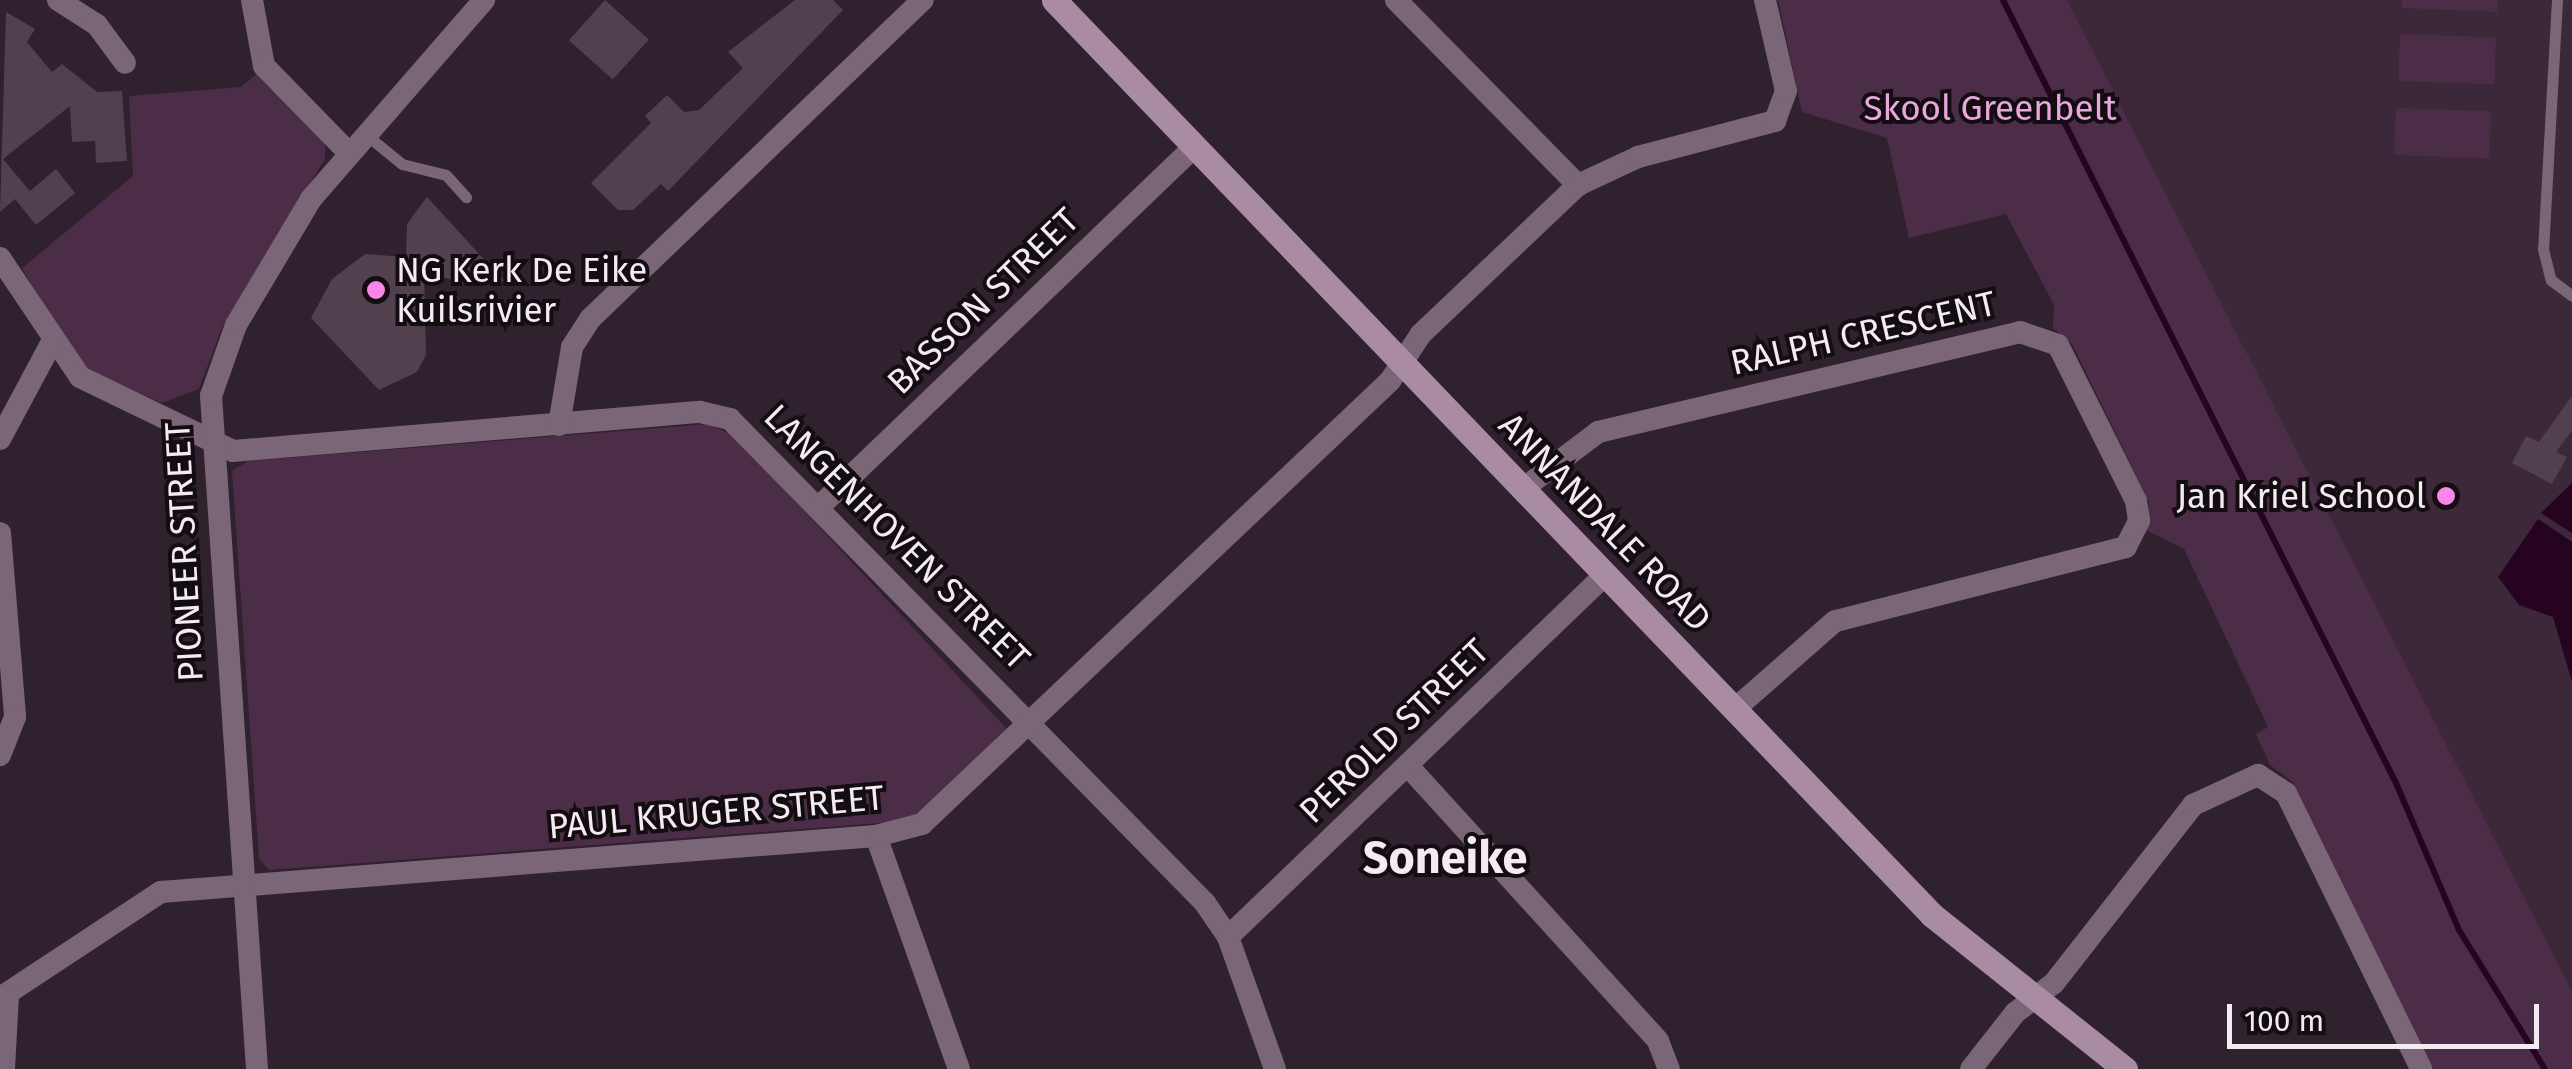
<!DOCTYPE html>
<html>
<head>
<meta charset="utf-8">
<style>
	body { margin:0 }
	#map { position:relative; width:2572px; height:1069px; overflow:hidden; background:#2f212d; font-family:"Fira Sans",sans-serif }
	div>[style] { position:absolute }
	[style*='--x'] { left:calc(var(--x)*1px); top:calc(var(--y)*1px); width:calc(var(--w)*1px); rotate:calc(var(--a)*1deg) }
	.built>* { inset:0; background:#3c2839 }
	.green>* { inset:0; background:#4c2d47; transform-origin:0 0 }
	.water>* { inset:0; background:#250321 }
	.stream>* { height:6px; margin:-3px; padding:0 3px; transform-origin:3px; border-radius:3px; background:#250321 }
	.building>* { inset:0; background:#51414e; transform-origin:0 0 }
	.lane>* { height:11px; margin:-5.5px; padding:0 5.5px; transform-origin:5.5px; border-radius:5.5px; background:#7a6676 }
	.street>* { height:22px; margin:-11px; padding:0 11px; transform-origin:11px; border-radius:11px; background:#7a6676 }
	.secondary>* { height:25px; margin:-12.5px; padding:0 12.5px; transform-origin:12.5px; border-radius:12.5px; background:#a98ba3 }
	.dots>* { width:28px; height:28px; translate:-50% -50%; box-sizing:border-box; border:5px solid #130d12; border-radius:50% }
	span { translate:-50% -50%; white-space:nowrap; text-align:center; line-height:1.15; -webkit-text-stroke:8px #130d12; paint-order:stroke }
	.park-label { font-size:35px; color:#e8a6dc }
	.poi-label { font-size:35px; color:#f4eaf2 }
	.left { translate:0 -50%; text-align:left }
	.right { translate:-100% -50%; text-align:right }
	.street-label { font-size:35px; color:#f4eaf2 }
	.district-label { font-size:45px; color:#f4eaf2; font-weight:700 }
	.scale { position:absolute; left:2227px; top:1004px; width:312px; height:45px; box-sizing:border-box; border:5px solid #f4eaf2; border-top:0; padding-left:12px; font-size:30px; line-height:35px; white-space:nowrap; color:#f4eaf2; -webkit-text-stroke:8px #130d12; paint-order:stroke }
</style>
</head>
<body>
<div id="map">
	<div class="built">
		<div style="clip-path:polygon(2067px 0,2572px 0,2572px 991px)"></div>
	</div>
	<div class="green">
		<div style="clip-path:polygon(1778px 0,2067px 0,2572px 991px,2572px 1069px,2433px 1069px,2293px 782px,2270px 765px,2256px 734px,2268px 727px,2184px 549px,2146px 530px,2149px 502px,2072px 344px,2053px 328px,2054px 305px,2006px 214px,1909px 238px,1887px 138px,1802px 112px)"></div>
		<div style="clip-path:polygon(2402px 0,2498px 0,2497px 12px,2402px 8px)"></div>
		<div style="left:2400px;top:34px;width:96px;height:47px;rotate:2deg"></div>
		<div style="clip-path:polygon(258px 73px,325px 144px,325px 159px,223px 325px,199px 389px,162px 403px,91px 372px,64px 344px,22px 268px,133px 176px,129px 96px,241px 87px)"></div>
		<div style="left:2396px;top:108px;width:95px;height:47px;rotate:2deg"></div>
		<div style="clip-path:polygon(708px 424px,734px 435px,1007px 729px,914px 817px,891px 822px,269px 870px,259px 859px,232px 471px,248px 461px)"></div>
	</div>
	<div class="water">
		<div style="clip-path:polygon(2572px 483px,2572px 533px,2541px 513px)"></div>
		<div style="clip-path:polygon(2538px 519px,2572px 542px,2572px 682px,2553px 617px,2519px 605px,2498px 577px)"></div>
	</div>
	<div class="stream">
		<div style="--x:2003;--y:0;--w:876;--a:63.35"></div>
		<div style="--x:2396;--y:783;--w:160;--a:66.8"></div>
		<div style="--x:2459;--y:930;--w:163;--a:58.3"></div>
	</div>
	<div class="building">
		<div style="left:605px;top:0;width:59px;height:54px;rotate:42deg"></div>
		<div style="clip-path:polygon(795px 0,833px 0,843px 10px,668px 191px,661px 184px,633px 210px,618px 210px,591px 183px,651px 123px,645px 116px,667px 95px,684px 112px,699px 110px,743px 68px,728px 52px)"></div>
		<div style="clip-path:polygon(6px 12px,35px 29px,27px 42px,52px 72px,62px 64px,97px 92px,122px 91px,127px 161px,96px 163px,95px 141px,72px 142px,70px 106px,3px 159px,30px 191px,56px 169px,75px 193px,36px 225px,15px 199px,0 212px)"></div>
		<div style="clip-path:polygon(427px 197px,504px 281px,468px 285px,424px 271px,426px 355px,417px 372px,379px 390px,311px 318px,332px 279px,365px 254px,406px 257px,407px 224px)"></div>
		<div style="clip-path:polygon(2572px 396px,2572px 430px,2556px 452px,2567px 457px,2552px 484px,2512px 463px,2526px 436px,2539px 442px)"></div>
	</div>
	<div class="lane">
		<div style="--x:2557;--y:0;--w:249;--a:93.2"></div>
		<div style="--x:2543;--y:249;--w:32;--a:76"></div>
		<div style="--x:2551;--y:280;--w:26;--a:37"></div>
		<div style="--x:364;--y:133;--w:49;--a:39.2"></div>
		<div style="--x:402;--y:164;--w:45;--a:14"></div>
		<div style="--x:446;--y:175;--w:30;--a:48"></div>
	</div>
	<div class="street">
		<div style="--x:58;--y:0;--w:46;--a:32.7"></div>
		<div style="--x:97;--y:25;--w:47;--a:53.6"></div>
		<div style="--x:252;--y:0;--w:67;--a:79.7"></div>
		<div style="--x:264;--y:66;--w:120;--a:45.7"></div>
		<div style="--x:1396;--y:0;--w:260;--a:45.5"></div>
		<div style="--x:0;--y:258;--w:143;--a:56.1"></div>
		<div style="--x:80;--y:377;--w:170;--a:25.8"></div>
		<div style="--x:233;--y:451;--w:469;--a:-4.8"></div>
		<div style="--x:700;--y:412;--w:31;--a:13"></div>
		<div style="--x:730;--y:419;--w:678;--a:45.54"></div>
		<div style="--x:1205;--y:903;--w:41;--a:55.9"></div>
		<div style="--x:1228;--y:937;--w:140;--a:70.4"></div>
		<div style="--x:559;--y:425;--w:79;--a:-80.5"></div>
		<div style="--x:572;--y:347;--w:33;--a:-57"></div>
		<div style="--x:590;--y:319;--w:461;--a:-43.8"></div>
		<div style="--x:0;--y:439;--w:108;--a:-61.8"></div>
		<div style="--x:1524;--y:488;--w:93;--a:-37.1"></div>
		<div style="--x:1598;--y:432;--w:434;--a:-13.3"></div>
		<div style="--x:2020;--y:332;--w:40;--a:18.9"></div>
		<div style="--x:2058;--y:345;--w:174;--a:63.4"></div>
		<div style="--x:2136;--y:501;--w:20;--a:81"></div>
		<div style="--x:2139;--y:521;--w:29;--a:117"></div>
		<div style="--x:2126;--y:547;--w:300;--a:165.7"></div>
		<div style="--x:1835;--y:621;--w:133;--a:138.7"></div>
		<div style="--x:819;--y:507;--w:521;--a:-43.83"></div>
		<div style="--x:0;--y:533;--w:185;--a:85.3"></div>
		<div style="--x:15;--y:717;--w:41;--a:111.5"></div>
		<div style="--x:1409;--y:767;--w:370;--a:47.7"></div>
		<div style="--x:1658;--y:1041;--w:30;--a:69"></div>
		<div style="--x:876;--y:836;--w:247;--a:70.4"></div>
		<div style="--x:1228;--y:937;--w:524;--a:-43.84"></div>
		<div style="--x:0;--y:998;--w:193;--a:-33.4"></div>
		<div style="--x:161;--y:892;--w:717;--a:-4.48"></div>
		<div style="--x:876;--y:836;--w:48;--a:-14.6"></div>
		<div style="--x:922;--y:824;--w:644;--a:-43.43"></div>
		<div style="--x:1390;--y:381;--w:56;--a:-56.6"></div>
		<div style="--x:1421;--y:334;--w:216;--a:-43.5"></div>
		<div style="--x:1578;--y:185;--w:66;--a:-25"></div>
		<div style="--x:1638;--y:157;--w:142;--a:-14.7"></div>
		<div style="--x:1775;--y:121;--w:32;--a:-70"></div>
		<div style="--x:1786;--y:91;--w:93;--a:-103"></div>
		<div style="--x:4;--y:1069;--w:74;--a:-86.9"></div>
		<div style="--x:257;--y:1069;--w:675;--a:-93.91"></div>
		<div style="--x:211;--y:396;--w:75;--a:-70.6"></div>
		<div style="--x:236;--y:325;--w:147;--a:-59.2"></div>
		<div style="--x:311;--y:199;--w:264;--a:-49"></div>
		<div style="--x:1971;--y:1069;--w:71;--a:-51.8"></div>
		<div style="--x:2015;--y:1013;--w:49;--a:-37.6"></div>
		<div style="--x:2054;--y:983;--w:226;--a:-52"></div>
		<div style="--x:2193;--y:805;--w:72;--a:-24.8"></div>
		<div style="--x:2258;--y:775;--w:33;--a:33"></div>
		<div style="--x:2286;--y:793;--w:307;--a:63.9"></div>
	</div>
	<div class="secondary">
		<div style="--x:1054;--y:0;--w:1268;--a:46.18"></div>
		<div style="--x:1932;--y:915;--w:247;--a:38.6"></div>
	</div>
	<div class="dots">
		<div style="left:376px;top:290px;background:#fa87e7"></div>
		<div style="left:2446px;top:496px;background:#fa87e7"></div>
	</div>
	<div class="park-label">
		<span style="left:1990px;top:108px">Skool Greenbelt</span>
	</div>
	<div class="poi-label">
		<span class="left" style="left:396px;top:290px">NG Kerk De Eike<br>Kuilsrivier</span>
		<span class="right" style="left:2426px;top:496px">Jan Kriel School</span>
	</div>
	<div class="street-label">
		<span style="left:983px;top:301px;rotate:-44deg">BASSON STREET</span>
		<span style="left:1863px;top:333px;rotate:-13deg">RALPH CRESCENT</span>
		<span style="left:1605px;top:522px;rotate:46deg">ANNANDALE ROAD</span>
		<span style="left:897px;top:537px;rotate:45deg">LANGENHOVEN STREET</span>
		<span style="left:184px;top:552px;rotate:-93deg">PIONEER STREET</span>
		<span style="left:1394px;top:731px;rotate:-44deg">PEROLD STREET</span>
		<span style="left:716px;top:812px;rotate:-5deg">PAUL KRUGER STREET</span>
	</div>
	<div class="district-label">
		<span style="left:1445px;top:859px">Soneike</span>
	</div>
	<div class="scale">100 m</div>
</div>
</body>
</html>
